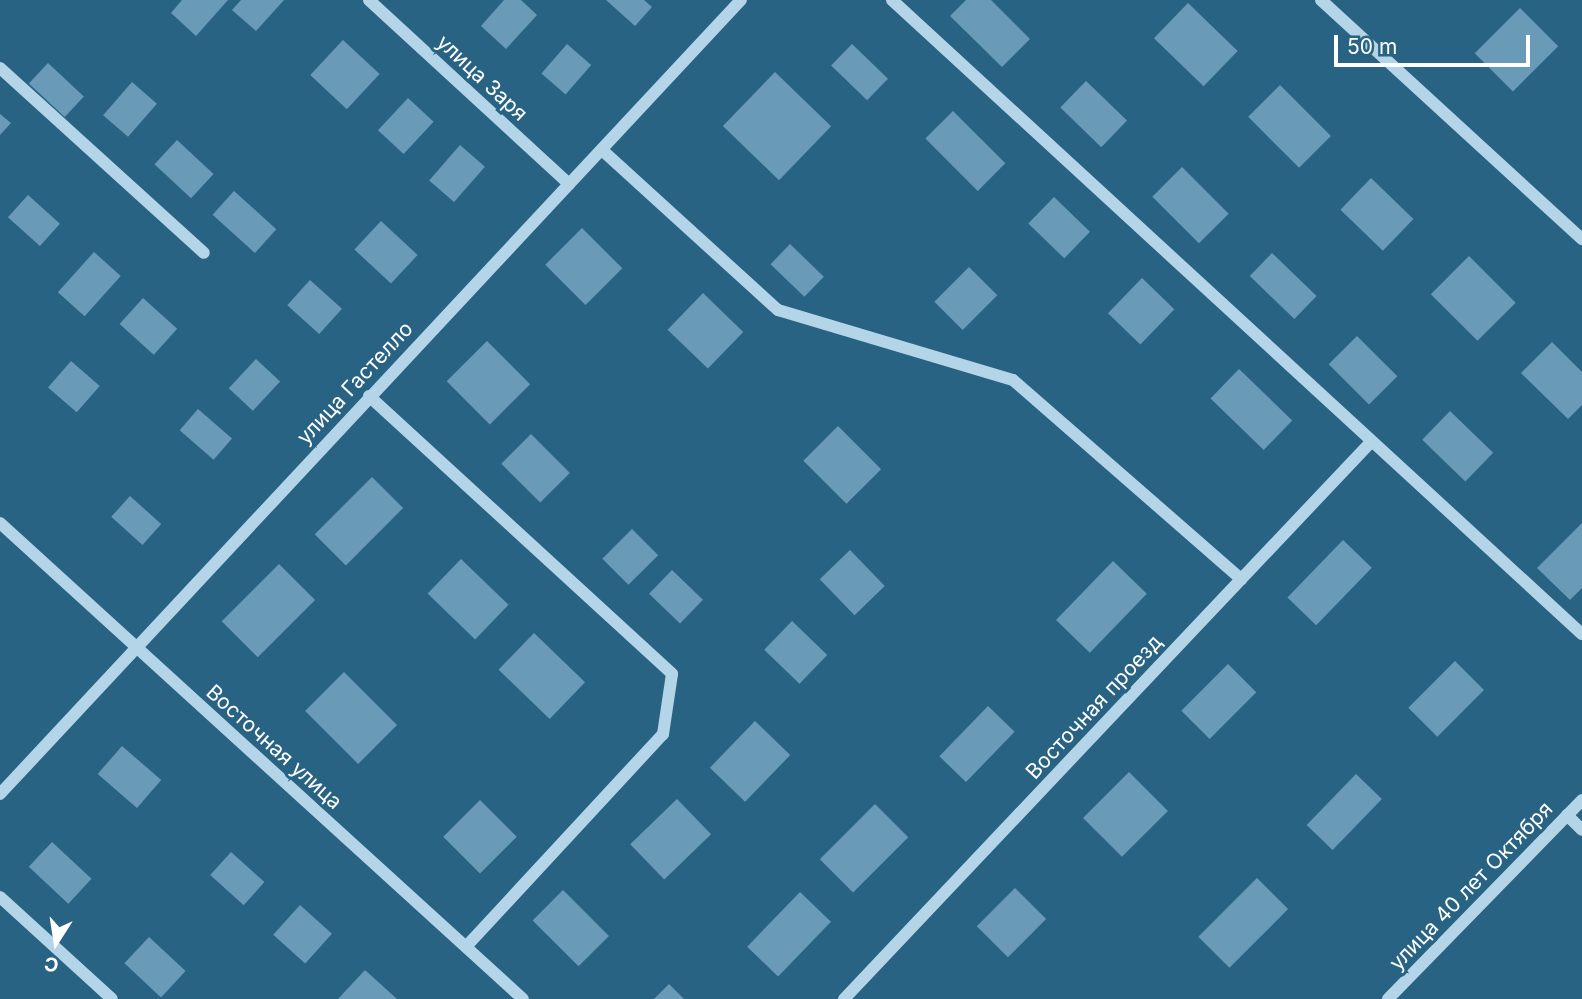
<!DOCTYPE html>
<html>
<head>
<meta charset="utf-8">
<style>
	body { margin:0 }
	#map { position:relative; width:1582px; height:999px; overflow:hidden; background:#296384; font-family:Inter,sans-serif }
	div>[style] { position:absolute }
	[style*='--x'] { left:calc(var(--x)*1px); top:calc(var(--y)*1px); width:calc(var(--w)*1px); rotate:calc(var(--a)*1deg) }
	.building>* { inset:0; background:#699bb8; transform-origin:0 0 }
	.minor>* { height:12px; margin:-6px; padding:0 6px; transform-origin:6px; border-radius:6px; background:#b4d5e7 }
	span { translate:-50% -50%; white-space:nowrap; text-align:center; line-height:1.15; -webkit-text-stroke:6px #296384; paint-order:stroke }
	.street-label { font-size:21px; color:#fff }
	.north { position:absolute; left:21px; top:908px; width:70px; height:70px; -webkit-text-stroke:5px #296384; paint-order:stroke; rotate:192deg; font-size:19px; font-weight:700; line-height:28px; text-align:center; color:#fff }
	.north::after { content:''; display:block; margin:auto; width:24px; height:32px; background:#fff; clip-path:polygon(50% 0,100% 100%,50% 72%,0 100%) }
	.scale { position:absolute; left:1334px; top:35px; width:196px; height:32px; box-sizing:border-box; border:4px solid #fff; border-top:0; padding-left:9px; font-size:21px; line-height:24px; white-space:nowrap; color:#fff; -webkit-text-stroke:5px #296384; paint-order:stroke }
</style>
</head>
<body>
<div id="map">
	<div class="building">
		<div style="clip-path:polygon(182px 0,228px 0,196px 36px,171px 13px)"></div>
		<div style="clip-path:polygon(241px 0,284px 0,256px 31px,232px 10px)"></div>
		<div style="clip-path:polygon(504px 0,521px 0,537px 15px,506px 49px,481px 26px)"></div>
		<div style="clip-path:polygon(606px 0,644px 0,652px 7px,635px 26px)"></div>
		<div style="clip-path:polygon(966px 0,991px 0,1030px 39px,1002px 67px,950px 16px)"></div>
		<div style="left:1188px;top:3px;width:69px;height:49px;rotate:44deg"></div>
		<div style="left:1520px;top:8px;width:54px;height:64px;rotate:45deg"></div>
		<div style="left:343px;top:40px;width:50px;height:48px;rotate:43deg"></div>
		<div style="left:567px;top:44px;width:32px;height:39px;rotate:41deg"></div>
		<div style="left:852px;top:44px;width:50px;height:30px;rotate:44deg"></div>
		<div style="left:48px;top:63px;width:49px;height:28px;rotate:43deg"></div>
		<div style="left:775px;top:72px;width:78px;height:75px;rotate:44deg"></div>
		<div style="left:1086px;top:81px;width:57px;height:37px;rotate:44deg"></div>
		<div style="left:132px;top:82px;width:33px;height:44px;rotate:41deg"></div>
		<div style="left:1280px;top:85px;width:72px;height:45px;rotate:45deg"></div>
		<div style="left:408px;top:98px;width:35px;height:44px;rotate:43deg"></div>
		<div style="left:953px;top:111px;width:74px;height:39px;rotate:45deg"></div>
		<div style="clip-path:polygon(0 114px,11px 123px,0 135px)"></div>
		<div style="left:177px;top:140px;width:50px;height:33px;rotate:43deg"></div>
		<div style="left:460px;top:145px;width:33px;height:47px;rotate:41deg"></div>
		<div style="left:1182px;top:167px;width:66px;height:42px;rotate:45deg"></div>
		<div style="left:1371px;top:178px;width:59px;height:44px;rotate:44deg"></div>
		<div style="left:234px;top:191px;width:57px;height:32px;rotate:42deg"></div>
		<div style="left:28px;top:195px;width:43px;height:30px;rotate:42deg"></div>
		<div style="left:1054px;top:197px;width:50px;height:37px;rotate:44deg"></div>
		<div style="left:381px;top:221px;width:50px;height:39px;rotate:43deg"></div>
		<div style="left:582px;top:228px;width:57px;height:52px;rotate:45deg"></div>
		<div style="left:790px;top:244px;width:47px;height:28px;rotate:44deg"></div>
		<div style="left:94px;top:252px;width:36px;height:54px;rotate:42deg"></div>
		<div style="left:1272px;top:253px;width:62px;height:32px;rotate:44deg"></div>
		<div style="left:1469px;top:256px;width:66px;height:54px;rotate:45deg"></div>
		<div style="left:969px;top:267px;width:40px;height:49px;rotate:45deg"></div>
		<div style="left:1142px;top:278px;width:45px;height:49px;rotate:44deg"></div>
		<div style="left:310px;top:280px;width:43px;height:34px;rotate:42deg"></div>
		<div style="left:703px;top:293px;width:56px;height:51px;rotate:44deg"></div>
		<div style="left:143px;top:298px;width:46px;height:35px;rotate:42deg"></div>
		<div style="left:1357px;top:336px;width:57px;height:40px;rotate:45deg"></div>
		<div style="left:487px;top:341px;width:61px;height:57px;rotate:45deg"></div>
		<div style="clip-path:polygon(1552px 342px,1582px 372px,1582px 405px,1568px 419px,1521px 373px)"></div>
		<div style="left:256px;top:359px;width:33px;height:40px;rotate:43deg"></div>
		<div style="left:71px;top:361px;width:38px;height:35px;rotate:41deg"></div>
		<div style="left:1239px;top:369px;width:74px;height:41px;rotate:44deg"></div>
		<div style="left:198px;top:409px;width:45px;height:28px;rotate:41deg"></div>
		<div style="left:1450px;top:411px;width:60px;height:40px;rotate:44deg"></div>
		<div style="left:838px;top:426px;width:61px;height:49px;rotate:45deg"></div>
		<div style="left:531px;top:434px;width:55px;height:42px;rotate:45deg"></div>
		<div style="left:372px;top:477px;width:44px;height:81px;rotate:45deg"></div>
		<div style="left:130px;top:496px;width:42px;height:28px;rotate:42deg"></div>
		<div style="clip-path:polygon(1582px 523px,1582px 588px,1570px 600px,1537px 568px)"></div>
		<div style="left:632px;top:529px;width:37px;height:42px;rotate:45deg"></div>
		<div style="left:1343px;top:540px;width:40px;height:80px;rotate:44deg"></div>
		<div style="left:850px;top:550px;width:50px;height:42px;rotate:46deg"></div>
		<div style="left:461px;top:559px;width:66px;height:48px;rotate:44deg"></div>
		<div style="left:1113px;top:561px;width:47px;height:82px;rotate:44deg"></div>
		<div style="left:279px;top:564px;width:51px;height:81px;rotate:45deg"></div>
		<div style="left:672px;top:570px;width:43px;height:33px;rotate:44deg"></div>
		<div style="left:792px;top:621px;width:49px;height:40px;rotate:44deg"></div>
		<div style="left:534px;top:633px;width:71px;height:51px;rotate:44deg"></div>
		<div style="left:1455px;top:661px;width:41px;height:66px;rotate:45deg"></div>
		<div style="left:1228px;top:664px;width:40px;height:66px;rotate:45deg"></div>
		<div style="left:344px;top:672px;width:75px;height:55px;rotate:45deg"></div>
		<div style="left:988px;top:706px;width:37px;height:70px;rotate:44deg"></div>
		<div style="left:755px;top:721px;width:49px;height:65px;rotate:44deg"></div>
		<div style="left:122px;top:746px;width:52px;height:37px;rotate:41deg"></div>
		<div style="left:1129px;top:772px;width:55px;height:65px;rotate:45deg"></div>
		<div style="left:1356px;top:774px;width:36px;height:71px;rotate:44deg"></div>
		<div style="left:677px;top:799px;width:49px;height:65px;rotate:46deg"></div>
		<div style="left:480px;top:800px;width:52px;height:52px;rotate:45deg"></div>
		<div style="left:875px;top:804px;width:47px;height:78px;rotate:45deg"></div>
		<div style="left:52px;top:842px;width:54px;height:34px;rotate:43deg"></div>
		<div style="left:231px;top:852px;width:45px;height:31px;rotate:42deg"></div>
		<div style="left:1257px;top:878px;width:44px;height:83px;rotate:45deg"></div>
		<div style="left:1015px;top:888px;width:44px;height:54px;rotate:45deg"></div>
		<div style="left:563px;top:890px;width:65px;height:43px;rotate:45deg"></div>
		<div style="left:800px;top:892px;width:43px;height:76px;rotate:44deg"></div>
		<div style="left:300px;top:905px;width:43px;height:40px;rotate:42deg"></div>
		<div style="left:149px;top:937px;width:50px;height:36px;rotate:43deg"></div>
		<div style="clip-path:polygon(365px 970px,397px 999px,338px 999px)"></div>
		<div style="clip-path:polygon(669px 984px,684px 999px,654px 999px)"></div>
	</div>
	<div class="minor">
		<div style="--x:369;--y:0;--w:272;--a:42.6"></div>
		<div style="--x:892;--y:0;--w:937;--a:42.58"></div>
		<div style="--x:1321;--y:0;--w:354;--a:42.5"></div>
		<div style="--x:0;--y:68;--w:275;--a:42.2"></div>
		<div style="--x:602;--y:150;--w:238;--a:42.3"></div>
		<div style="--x:778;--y:310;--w:245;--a:16.6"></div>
		<div style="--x:1013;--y:380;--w:303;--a:41.1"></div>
		<div style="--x:369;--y:396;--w:411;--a:42.5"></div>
		<div style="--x:672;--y:674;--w:61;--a:98.5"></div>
		<div style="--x:663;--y:734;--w:290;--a:132.8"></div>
		<div style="--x:0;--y:523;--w:707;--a:42.31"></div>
		<div style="--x:0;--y:794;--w:1086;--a:-46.98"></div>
		<div style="--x:1567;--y:815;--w:21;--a:45"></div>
		<div style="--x:0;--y:897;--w:151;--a:42.3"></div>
		<div style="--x:844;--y:999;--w:767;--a:-46.59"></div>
		<div style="--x:1388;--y:999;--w:278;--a:-45.7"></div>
	</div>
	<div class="street-label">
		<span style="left:482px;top:78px;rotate:43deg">улица Заря</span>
		<span style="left:355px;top:383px;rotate:-47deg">улица Гастелло</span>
		<span style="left:1094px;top:707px;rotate:-47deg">Восточная проезд</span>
		<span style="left:274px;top:747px;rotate:42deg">Восточная улица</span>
		<span style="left:1471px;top:886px;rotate:-46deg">улица 40 лет Октября</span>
	</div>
	<div class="north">С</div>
	<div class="scale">50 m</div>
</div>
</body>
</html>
